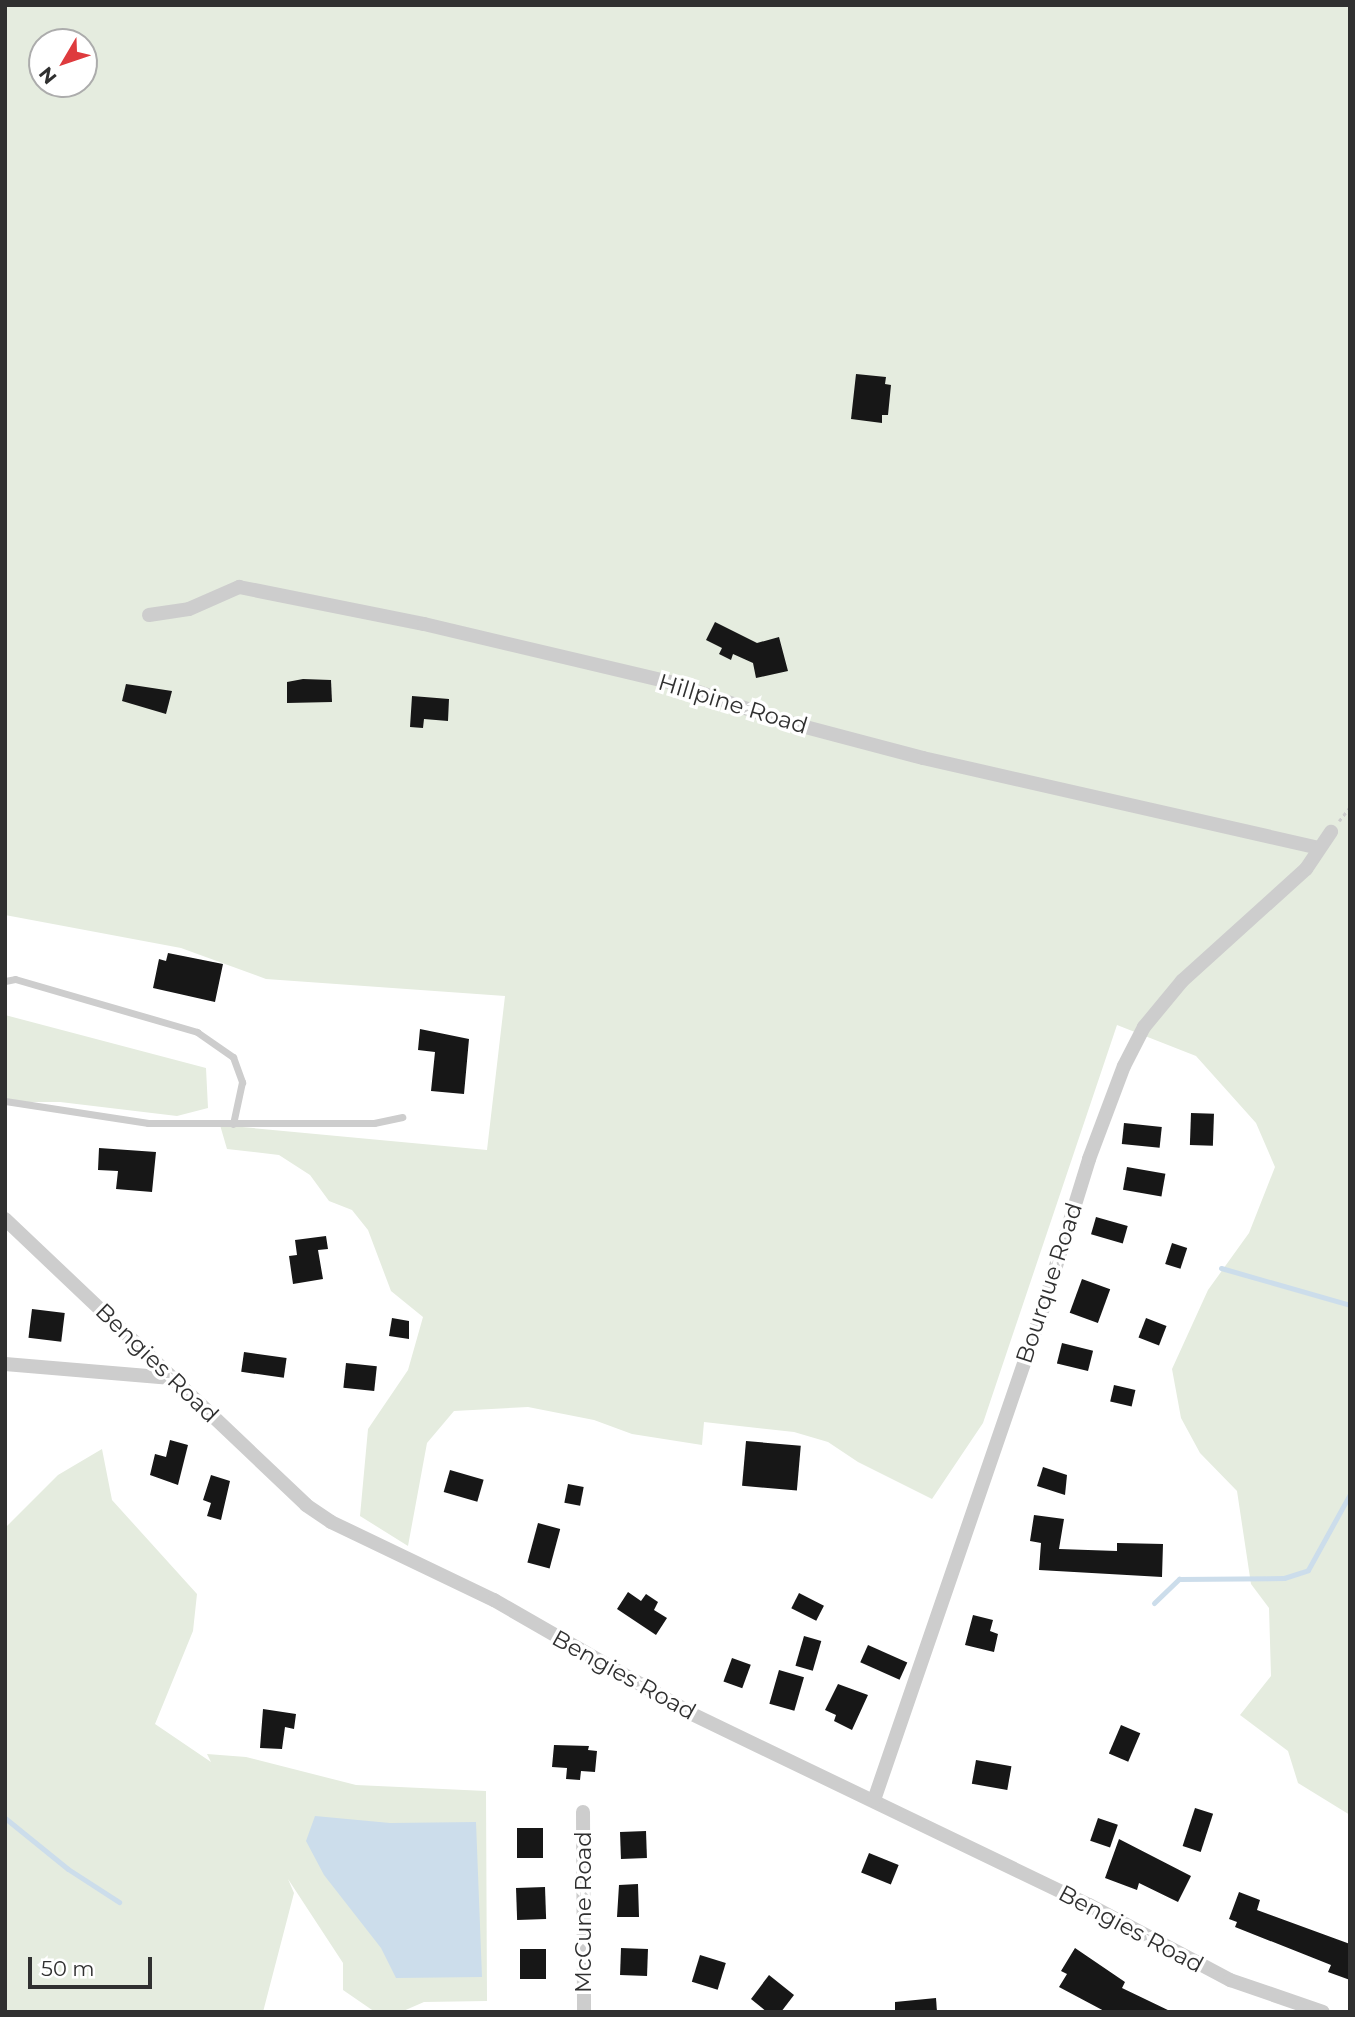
<!DOCTYPE html>
<html>
<head>
<meta charset="utf-8">
<style>
	body { margin:0 }
	#map { position:relative; width:1355px; height:2017px; overflow:hidden; background:#fff; font-family:Montserrat,sans-serif }
	div>[style] { position:absolute }
	[style*='--x'] { left:calc(var(--x)*1px); top:calc(var(--y)*1px); width:calc(var(--w)*1px); rotate:calc(var(--a)*1deg) }
	.green>* { inset:0; background:#e5ecdf }
	.water>* { inset:0; background:#ccddeb }
	.stream>* { height:5px; margin:-2.5px; padding:0 2.5px; transform-origin:2.5px; border-radius:2.5px; background:#ccddeb }
	.building>* { inset:0; background:#171717; transform-origin:0 0 }
	.path>* { height:2.5px; margin-top:-1.25px; transform-origin:0; background:repeating-linear-gradient(90deg,#cdcdcd 0 3.5px,transparent 0 7px) }
	.lane>* { height:7px; margin:-3.5px; padding:0 3.5px; transform-origin:3.5px; border-radius:3.5px; background:#cdcdcd }
	.street>* { height:14px; margin:-7px; padding:0 7px; transform-origin:7px; border-radius:7px; background:#cdcdcd }
	span { translate:-50% -50%; white-space:nowrap; text-align:center; line-height:1.15; -webkit-text-stroke:7px #fff; paint-order:stroke }
	.street-label { font-size:23px; color:#303030 }
	.frame { position:absolute; inset:0; border:7px solid #303030; pointer-events:none }
	.north { position:absolute; left:28px; top:28px; width:70px; height:70px; box-sizing:border-box; background:#fff; border:2px solid #acacac; border-radius:50%; rotate:231deg; font-size:19px; font-weight:700; line-height:28px; text-align:center; color:#303030 }
	.north::after { content:''; display:block; margin:auto; width:24px; height:32px; background:#de3b3e; clip-path:polygon(50% 0,100% 100%,50% 72%,0 100%) }
	.scale { position:absolute; left:28px; top:1957px; width:124px; height:32px; box-sizing:border-box; border:4px solid #303030; border-top:0; padding-left:9px; font-size:21px; line-height:24px; white-space:nowrap; color:#303030; -webkit-text-stroke:5px #fff; paint-order:stroke }
</style>
</head>
<body>
<div id="map">
	<div class="green">
		<div style="clip-path:polygon(evenodd,5px 5px,1350px 5px,1350px 1815px,1298px 1783px,1288px 1751px,1240px 1715px,1271px 1676px,1269px 1608px,1251px 1584px,1237px 1491px,1200px 1453px,1181px 1418px,1172px 1369px,1208px 1290px,1249px 1233px,1275px 1167px,1256px 1123px,1196px 1056px,1117px 1025px,983px 1423px,932px 1499px,858px 1462px,828px 1442px,794px 1432px,704px 1422px,702px 1445px,632px 1434px,594px 1420px,528px 1407px,454px 1411px,427px 1443px,408px 1546px,360px 1516px,368px 1429px,408px 1370px,423px 1317px,391px 1291px,368px 1230px,352px 1210px,329px 1201px,310px 1175px,279px 1155px,227px 1149px,220px 1125px,487px 1150px,505px 996px,266px 979px,181px 948px,5px 915px,5px 5px,42px 42px,84px 42px,84px 84px,42px 84px,42px 42px)"></div>
		<div style="clip-path:polygon(5px 1015px,206px 1068px,208px 1108px,177px 1116px,60px 1102px,5px 1102px)"></div>
		<div style="clip-path:polygon(102px 1449px,112px 1500px,197px 1594px,193px 1631px,155px 1724px,211px 1762px,207px 1754px,246px 1757px,356px 1785px,486px 1791px,487px 2001px,424px 2002px,401px 2012px,375px 2012px,343px 1990px,343px 1963px,288px 1879px,294px 1893px,263px 2012px,5px 2012px,5px 1528px,58px 1475px)"></div>
	</div>
	<div class="water">
		<div style="clip-path:polygon(315px 1816px,390px 1823px,476px 1822px,482px 1977px,396px 1978px,381px 1948px,324px 1875px,306px 1841px)"></div>
	</div>
	<div class="stream">
		<div style="--x:1221;--y:1268;--w:134;--a:16"></div>
		<div style="--x:1154;--y:1603;--w:35;--a:-44"></div>
		<div style="--x:1179;--y:1579;--w:105;--a:-0.5"></div>
		<div style="--x:1284;--y:1578;--w:25;--a:-18"></div>
		<div style="--x:1308;--y:1570;--w:87;--a:-61.1"></div>
		<div style="--x:5;--y:1818;--w:81;--a:39"></div>
		<div style="--x:68;--y:1869;--w:61;--a:32.9"></div>
	</div>
	<div class="building">
		<div style="clip-path:polygon(856px 374px,886px 377px,885px 384px,891px 385px,888px 415px,882px 415px,882px 423px,851px 419px)"></div>
		<div style="clip-path:polygon(715px 622px,757px 643px,779px 637px,788px 671px,756px 678px,753px 663px,733px 654px,731px 660px,719px 654px,722px 648px,706px 640px)"></div>
		<div style="clip-path:polygon(303px 679px,331px 680px,332px 702px,287px 703px,287px 682px)"></div>
		<div style="clip-path:polygon(126px 684px,172px 691px,166px 714px,122px 701px)"></div>
		<div style="clip-path:polygon(412px 696px,449px 699px,448px 721px,424px 719px,423px 728px,410px 727px)"></div>
		<div style="clip-path:polygon(168px 953px,223px 964px,215px 1002px,153px 988px,159px 959px,166px 961px)"></div>
		<div style="clip-path:polygon(420px 1029px,469px 1039px,464px 1094px,431px 1091px,435px 1052px,418px 1050px)"></div>
		<div style="left:1191px;top:1113px;width:23px;height:32px;rotate:2deg"></div>
		<div style="left:1124px;top:1123px;width:38px;height:21px;rotate:6deg"></div>
		<div style="clip-path:polygon(99px 1148px,156px 1152px,152px 1192px,116px 1189px,118px 1171px,98px 1170px)"></div>
		<div style="left:1127px;top:1167px;width:39px;height:23px;rotate:10deg"></div>
		<div style="left:1096px;top:1217px;width:33px;height:18px;rotate:16deg"></div>
		<div style="clip-path:polygon(326px 1236px,328px 1249px,318px 1250px,323px 1279px,293px 1284px,289px 1256px,297px 1255px,295px 1240px)"></div>
		<div style="left:1172px;top:1243px;width:16px;height:22px;rotate:18deg"></div>
		<div style="left:1082px;top:1279px;width:30px;height:36px;rotate:20deg"></div>
		<div style="left:32px;top:1309px;width:33px;height:29px;rotate:7deg"></div>
		<div style="clip-path:polygon(392px 1318px,409px 1321px,409px 1339px,389px 1336px)"></div>
		<div style="left:1146px;top:1318px;width:22px;height:21px;rotate:21deg"></div>
		<div style="left:1062px;top:1343px;width:32px;height:21px;rotate:14deg"></div>
		<div style="left:244px;top:1352px;width:43px;height:20px;rotate:8deg"></div>
		<div style="left:346px;top:1363px;width:31px;height:25px;rotate:6deg"></div>
		<div style="left:1114px;top:1385px;width:22px;height:17px;rotate:13deg"></div>
		<div style="clip-path:polygon(170px 1440px,188px 1445px,178px 1485px,150px 1475px,155px 1454px,166px 1457px)"></div>
		<div style="left:746px;top:1441px;width:55px;height:45px;rotate:5deg"></div>
		<div style="clip-path:polygon(1043px 1467px,1067px 1475px,1065px 1495px,1037px 1486px)"></div>
		<div style="left:450px;top:1470px;width:35px;height:23px;rotate:16deg"></div>
		<div style="clip-path:polygon(211px 1475px,230px 1481px,221px 1520px,207px 1516px,211px 1503px,203px 1500px)"></div>
		<div style="left:568px;top:1484px;width:16px;height:19px;rotate:11deg"></div>
		<div style="clip-path:polygon(1034px 1515px,1064px 1519px,1059px 1549px,1117px 1551px,1117px 1543px,1163px 1544px,1162px 1577px,1039px 1570px,1041px 1543px,1030px 1541px)"></div>
		<div style="left:538px;top:1523px;width:23px;height:41px;rotate:15deg"></div>
		<div style="clip-path:polygon(628px 1592px,641px 1601px,646px 1594px,658px 1602px,654px 1610px,667px 1618px,656px 1635px,617px 1609px)"></div>
		<div style="left:799px;top:1593px;width:28px;height:17px;rotate:27deg"></div>
		<div style="clip-path:polygon(973px 1615px,993px 1620px,990px 1631px,998px 1634px,994px 1652px,965px 1645px)"></div>
		<div style="left:804px;top:1636px;width:18px;height:31px;rotate:16deg"></div>
		<div style="left:868px;top:1645px;width:43px;height:19px;rotate:24deg"></div>
		<div style="left:732px;top:1658px;width:20px;height:25px;rotate:20deg"></div>
		<div style="left:779px;top:1670px;width:26px;height:35px;rotate:16deg"></div>
		<div style="clip-path:polygon(838px 1684px,868px 1695px,852px 1730px,834px 1721px,836px 1715px,825px 1710px)"></div>
		<div style="clip-path:polygon(263px 1709px,296px 1714px,294px 1729px,285px 1727px,282px 1749px,260px 1748px)"></div>
		<div style="left:1121px;top:1725px;width:21px;height:31px;rotate:23deg"></div>
		<div style="clip-path:polygon(554px 1745px,589px 1746px,588px 1750px,597px 1751px,595px 1772px,581px 1771px,580px 1780px,566px 1779px,567px 1768px,552px 1767px)"></div>
		<div style="left:976px;top:1760px;width:36px;height:24px;rotate:10deg"></div>
		<div style="left:1195px;top:1808px;width:19px;height:40px;rotate:18deg"></div>
		<div style="left:1098px;top:1818px;width:21px;height:24px;rotate:19deg"></div>
		<div style="left:517px;top:1828px;width:26px;height:30px"></div>
		<div style="left:646px;top:1831px;width:27px;height:26px;rotate:88deg"></div>
		<div style="clip-path:polygon(1119px 1839px,1191px 1876px,1178px 1902px,1139px 1883px,1137px 1890px,1105px 1878px)"></div>
		<div style="left:869px;top:1853px;width:32px;height:21px;rotate:22deg"></div>
		<div style="clip-path:polygon(638px 1884px,639px 1917px,617px 1917px,619px 1885px)"></div>
		<div style="left:545px;top:1887px;width:32px;height:29px;rotate:88deg"></div>
		<div style="clip-path:polygon(1239px 1892px,1260px 1900px,1257px 1910px,1350px 1944px,1350px 1980px,1328px 1972px,1331px 1965px,1235px 1927px,1237px 1922px,1229px 1919px)"></div>
		<div style="left:621px;top:1948px;width:27px;height:27px;rotate:2deg"></div>
		<div style="clip-path:polygon(1075px 1948px,1125px 1982px,1122px 1988px,1172px 2012px,1106px 2012px,1059px 1987px,1067px 1974px,1061px 1971px)"></div>
		<div style="left:520px;top:1949px;width:26px;height:30px"></div>
		<div style="left:700px;top:1955px;width:27px;height:28px;rotate:17deg"></div>
		<div style="clip-path:polygon(769px 1975px,794px 1995px,781px 2012px,767px 2012px,751px 1999px)"></div>
		<div style="clip-path:polygon(936px 1998px,937px 2012px,895px 2012px,895px 2002px)"></div>
	</div>
	<div class="path">
		<div style="--x:1339;--y:821;--w:18;--a:-52"></div>
	</div>
	<div class="lane">
		<div style="--x:5;--y:981;--w:10;--a:-11"></div>
		<div style="--x:15;--y:979;--w:190;--a:16.2"></div>
		<div style="--x:197;--y:1032;--w:44;--a:34.8"></div>
		<div style="--x:233;--y:1057;--w:27;--a:70"></div>
		<div style="--x:242;--y:1082;--w:43;--a:102.1"></div>
		<div style="--x:5;--y:1101;--w:145;--a:8.7"></div>
		<div style="--x:148;--y:1123;--w:226;--a:0"></div>
		<div style="--x:374;--y:1123;--w:29;--a:-12"></div>
	</div>
	<div class="street">
		<div style="--x:149;--y:615;--w:40;--a:-8.5"></div>
		<div style="--x:189;--y:609;--w:55;--a:-23.7"></div>
		<div style="--x:239;--y:587;--w:189;--a:11.3"></div>
		<div style="--x:424;--y:624;--w:256;--a:13.3"></div>
		<div style="--x:673;--y:683;--w:112;--a:19.2"></div>
		<div style="--x:779;--y:720;--w:149;--a:14.8"></div>
		<div style="--x:923;--y:758;--w:405;--a:12.8"></div>
		<div style="--x:5;--y:1219;--w:415;--a:43.5"></div>
		<div style="--x:306;--y:1505;--w:30;--a:34"></div>
		<div style="--x:331;--y:1522;--w:181;--a:25.6"></div>
		<div style="--x:494;--y:1600;--w:228;--a:29.9"></div>
		<div style="--x:692;--y:1714;--w:441;--a:25.7"></div>
		<div style="--x:1089;--y:1905;--w:160;--a:28"></div>
		<div style="--x:1230;--y:1980;--w:98;--a:19"></div>
		<div style="--x:5;--y:1364;--w:167;--a:4.8"></div>
		<div style="--x:874;--y:1800;--w:520;--a:-71.04"></div>
		<div style="--x:1043;--y:1308;--w:156;--a:-72.8"></div>
		<div style="--x:1089;--y:1159;--w:99;--a:-69.4"></div>
		<div style="--x:1124;--y:1066;--w:44;--a:-62.9"></div>
		<div style="--x:1144;--y:1027;--w:60;--a:-50.4"></div>
		<div style="--x:1182;--y:981;--w:167;--a:-42.1"></div>
		<div style="--x:1306;--y:869;--w:45;--a:-56"></div>
		<div style="--x:583;--y:1812;--w:200;--a:89.7"></div>
	</div>
	<div class="street-label">
		<span style="left:733px;top:704px;rotate:17deg">Hillpine Road</span>
		<span style="left:1049px;top:1283px;rotate:-72deg">Bourque Road</span>
		<span style="left:157px;top:1363px;rotate:44deg">Bengies Road</span>
		<span style="left:624px;top:1675px;rotate:29deg">Bengies Road</span>
		<span style="left:583px;top:1912px;rotate:-90deg">McCune Road</span>
		<span style="left:1131px;top:1929px;rotate:28deg">Bengies Road</span>
	</div>
	<div class="frame"></div>
	<div class="north">N</div>
	<div class="scale">50 m</div>
</div>
</body>
</html>
